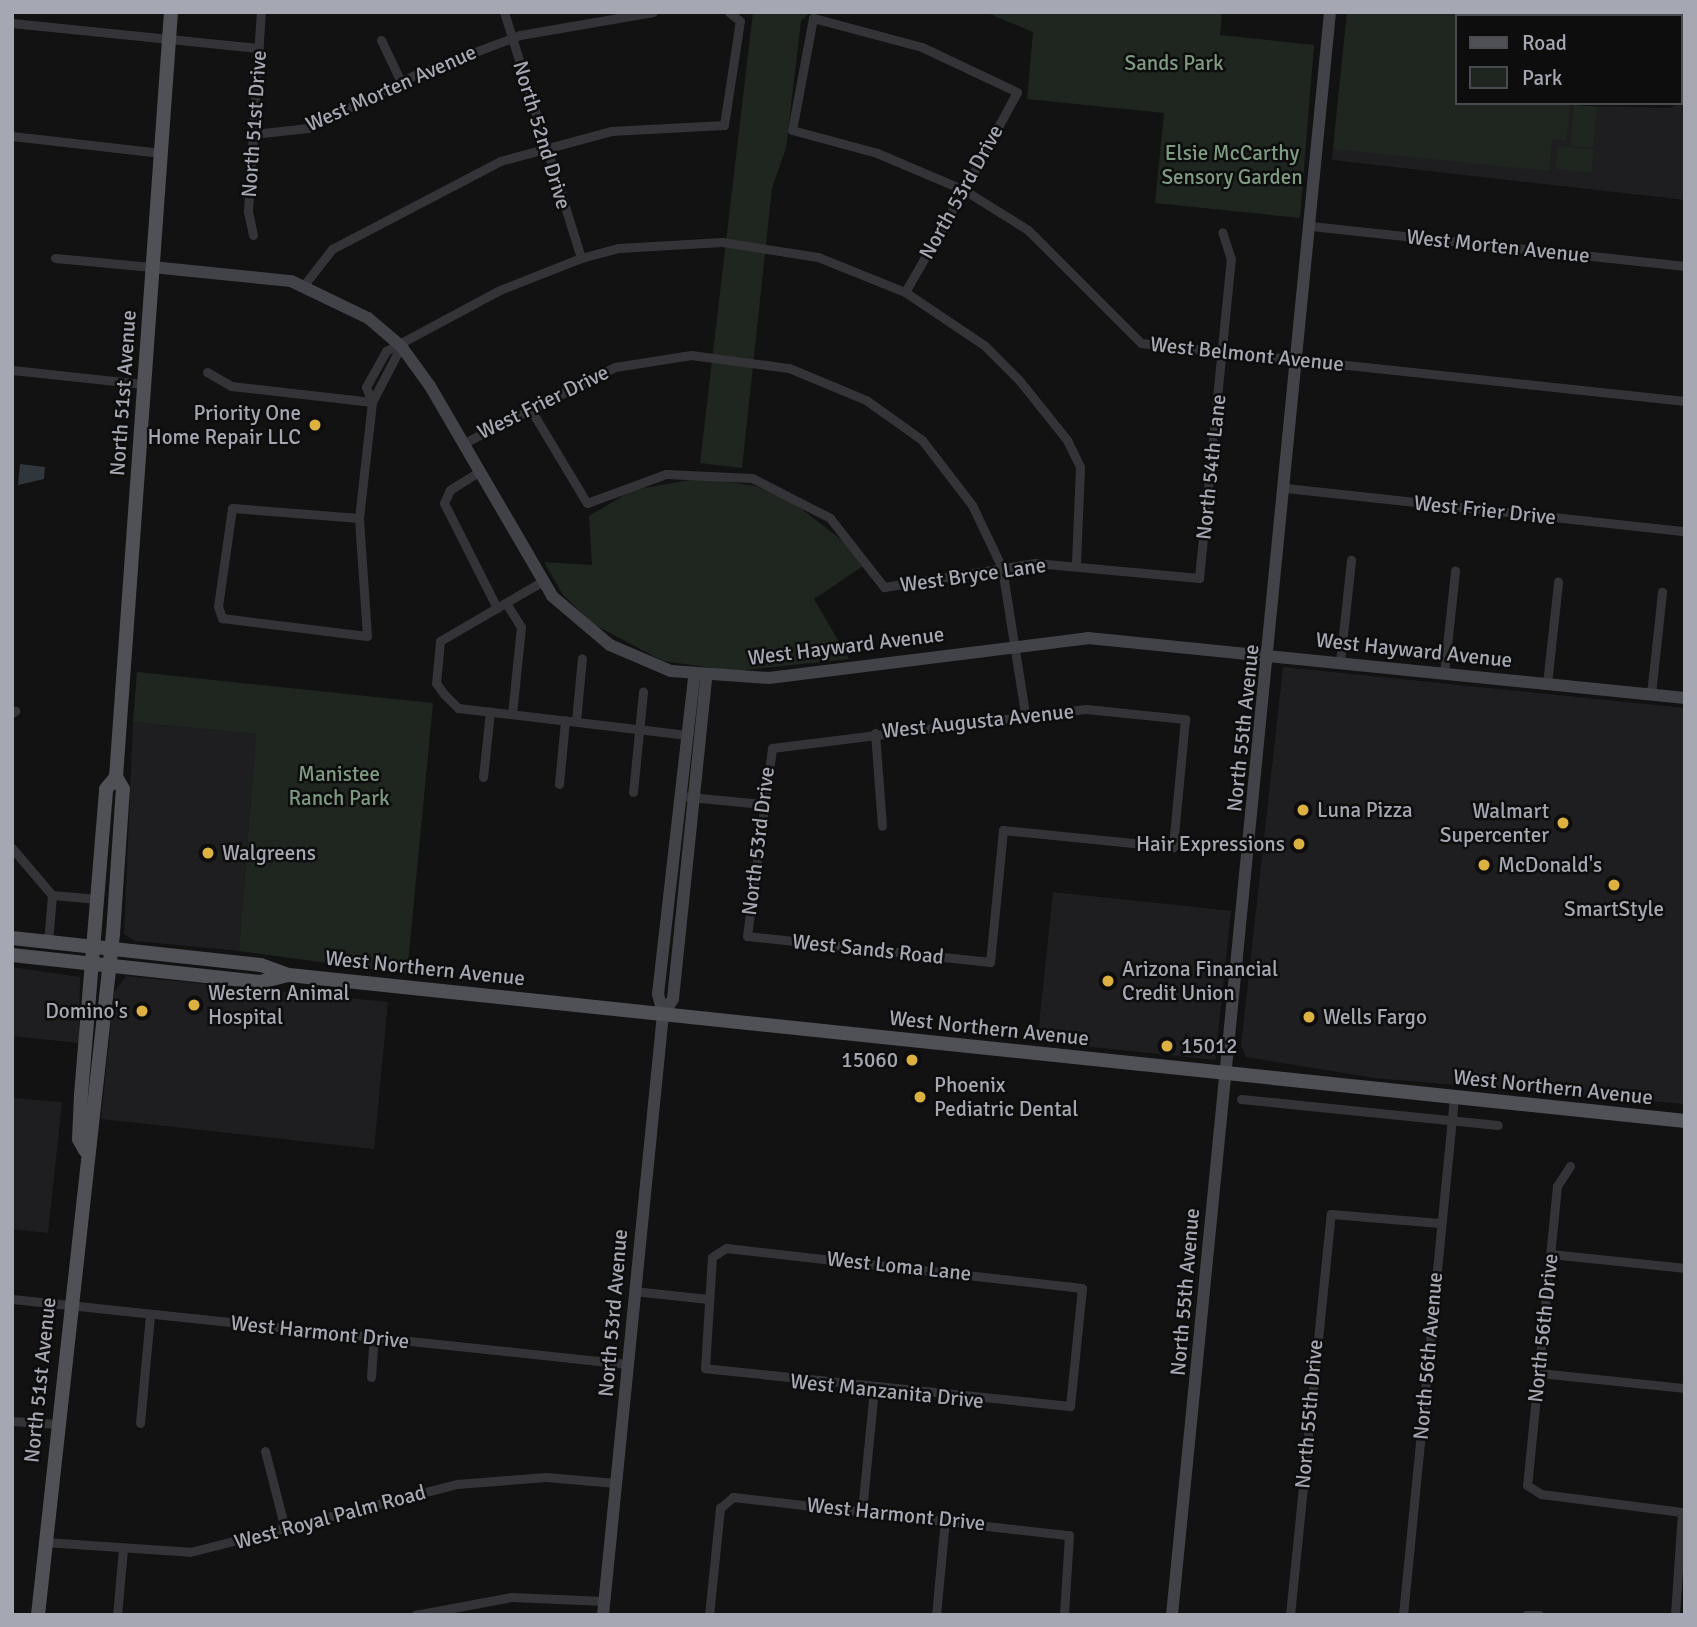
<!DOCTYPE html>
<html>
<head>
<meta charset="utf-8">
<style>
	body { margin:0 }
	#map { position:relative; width:1697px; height:1627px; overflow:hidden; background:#121213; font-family:Signika,sans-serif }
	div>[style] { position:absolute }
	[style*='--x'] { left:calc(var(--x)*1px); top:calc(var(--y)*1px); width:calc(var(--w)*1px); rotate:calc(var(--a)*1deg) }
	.built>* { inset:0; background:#1e1e20; transform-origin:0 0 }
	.green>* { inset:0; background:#1f2620; transform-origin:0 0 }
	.water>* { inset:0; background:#2f363c }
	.street>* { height:9px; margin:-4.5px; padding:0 4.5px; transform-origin:4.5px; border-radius:4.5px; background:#343438 }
	.secondary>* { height:12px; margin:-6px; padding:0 6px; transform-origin:6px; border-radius:6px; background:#424348 }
	.primary>* { height:14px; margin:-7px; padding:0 7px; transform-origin:7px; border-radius:7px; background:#505157 }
	.dots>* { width:19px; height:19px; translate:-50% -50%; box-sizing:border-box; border:4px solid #0d0d0e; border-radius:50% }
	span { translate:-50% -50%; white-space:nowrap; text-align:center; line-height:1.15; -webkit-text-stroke:5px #0d0d0e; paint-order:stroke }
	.park-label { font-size:21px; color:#7e9b82 }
	.street-label { font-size:21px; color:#a5a8b2 }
	.poi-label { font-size:21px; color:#a5a8b2 }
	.right { translate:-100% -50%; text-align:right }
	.left { translate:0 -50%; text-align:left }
	.frame { position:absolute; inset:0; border:14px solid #a5a8b2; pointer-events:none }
	.legend { position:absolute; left:1455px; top:14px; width:228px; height:91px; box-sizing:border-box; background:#0d0d0e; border:2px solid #4a4b50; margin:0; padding:9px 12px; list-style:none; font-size:21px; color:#a5a8b2 }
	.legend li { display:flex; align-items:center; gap:14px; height:35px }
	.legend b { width:35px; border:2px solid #4a4b50 }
</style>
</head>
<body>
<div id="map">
	<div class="built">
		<div style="clip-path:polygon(1347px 12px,1603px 12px,1457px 16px,1457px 103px,1670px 108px,1681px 103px,1685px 51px,1685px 200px,1332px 160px)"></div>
		<div style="clip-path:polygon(1283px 667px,1685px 708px,1685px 1104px,1374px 1078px,1246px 1057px,1241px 1045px)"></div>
		<div style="clip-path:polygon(133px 722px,256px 734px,239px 951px,135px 941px,124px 934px)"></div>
		<div style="left:1053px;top:892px;width:179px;height:150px;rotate:6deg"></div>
		<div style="clip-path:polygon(12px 967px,80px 977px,79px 1043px,12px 1036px)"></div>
		<div style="clip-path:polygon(126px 976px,388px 1002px,374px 1149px,101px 1119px,114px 992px)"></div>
		<div style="clip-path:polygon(12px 1098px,62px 1102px,48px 1233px,12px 1229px)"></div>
	</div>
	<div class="green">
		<div style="clip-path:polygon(753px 12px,810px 12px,801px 21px,786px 148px,772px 188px,742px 468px,700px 463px)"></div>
		<div style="clip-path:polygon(985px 12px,1222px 12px,1220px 35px,1314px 45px,1300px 218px,1155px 203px,1164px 113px,1027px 99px,1033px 32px)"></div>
		<div style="clip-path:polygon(1347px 12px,1461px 12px,1457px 103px,1570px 103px,1566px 141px,1552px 139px,1549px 171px,1333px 149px)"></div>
		<div style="left:1574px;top:105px;width:23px;height:41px;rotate:5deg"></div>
		<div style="left:1558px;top:146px;width:36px;height:23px;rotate:6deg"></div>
		<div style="clip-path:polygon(701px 478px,755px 486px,791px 501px,847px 544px,863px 566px,814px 599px,849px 659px,735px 671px,663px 661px,593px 624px,563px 595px,544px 562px,592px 565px,589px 516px,633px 490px)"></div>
		<div style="clip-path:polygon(137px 672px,433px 703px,407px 974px,239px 951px,256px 734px,133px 722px)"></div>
	</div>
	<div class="water">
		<div style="clip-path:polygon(20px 464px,45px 467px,44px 479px,18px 485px)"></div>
	</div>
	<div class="street">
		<div style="--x:504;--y:12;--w:258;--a:72.6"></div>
		<div style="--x:12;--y:23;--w:248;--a:5.8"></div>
		<div style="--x:381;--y:40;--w:47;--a:64.5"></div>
		<div style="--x:253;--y:134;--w:55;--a:-6.2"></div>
		<div style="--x:308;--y:128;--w:124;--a:-26.4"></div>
		<div style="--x:419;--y:73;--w:108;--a:-20.6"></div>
		<div style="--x:520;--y:35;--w:135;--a:-9.8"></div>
		<div style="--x:12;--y:136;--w:150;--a:6.5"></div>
		<div style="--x:1311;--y:226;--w:376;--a:6.1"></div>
		<div style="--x:253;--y:235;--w:25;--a:-102"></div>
		<div style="--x:248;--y:211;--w:199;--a:-86.3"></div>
		<div style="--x:55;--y:258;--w:97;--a:5.3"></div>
		<div style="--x:304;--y:285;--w:46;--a:-52.1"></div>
		<div style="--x:332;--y:249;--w:190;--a:-27.6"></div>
		<div style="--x:500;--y:161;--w:115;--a:-15.1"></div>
		<div style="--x:611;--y:131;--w:113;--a:-3"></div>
		<div style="--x:724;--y:125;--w:105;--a:-81.3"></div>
		<div style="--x:740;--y:21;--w:14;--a:-141"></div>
		<div style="--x:905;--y:292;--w:118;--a:-60"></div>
		<div style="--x:964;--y:190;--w:111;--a:-61.6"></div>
		<div style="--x:1017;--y:92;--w:105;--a:-154.7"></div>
		<div style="--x:922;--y:47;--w:113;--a:-165.1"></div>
		<div style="--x:813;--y:18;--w:114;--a:100.6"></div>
		<div style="--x:792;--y:130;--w:88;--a:15.1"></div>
		<div style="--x:877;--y:153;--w:95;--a:23"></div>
		<div style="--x:964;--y:190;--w:75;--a:32"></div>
		<div style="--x:1028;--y:230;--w:160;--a:45"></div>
		<div style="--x:1141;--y:343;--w:547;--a:6.09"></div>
		<div style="--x:12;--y:370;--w:133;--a:6.1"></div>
		<div style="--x:207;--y:372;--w:28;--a:30"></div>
		<div style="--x:231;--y:386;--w:142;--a:6.5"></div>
		<div style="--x:372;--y:402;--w:16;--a:-112"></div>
		<div style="--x:366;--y:387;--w:41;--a:-60.9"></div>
		<div style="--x:386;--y:351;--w:129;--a:-28.2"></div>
		<div style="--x:500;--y:290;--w:87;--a:-21.6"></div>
		<div style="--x:581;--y:258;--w:39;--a:-15"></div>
		<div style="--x:619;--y:248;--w:103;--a:-3.3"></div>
		<div style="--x:722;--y:242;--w:97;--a:8.9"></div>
		<div style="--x:818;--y:257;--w:94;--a:21.9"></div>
		<div style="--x:905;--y:292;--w:95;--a:33.9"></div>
		<div style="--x:984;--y:345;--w:49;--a:45"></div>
		<div style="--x:1019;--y:380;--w:77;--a:51.3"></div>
		<div style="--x:1067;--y:440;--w:30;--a:64"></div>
		<div style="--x:1080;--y:467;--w:97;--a:92.4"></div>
		<div style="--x:528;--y:405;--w:114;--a:59"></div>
		<div style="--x:587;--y:503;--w:84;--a:-20.2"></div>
		<div style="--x:666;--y:474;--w:86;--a:2.7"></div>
		<div style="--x:752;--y:478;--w:88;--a:27.1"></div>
		<div style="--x:830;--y:518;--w:88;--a:52"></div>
		<div style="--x:884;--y:587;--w:153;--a:-9"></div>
		<div style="--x:1035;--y:563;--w:165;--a:5.2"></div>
		<div style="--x:1199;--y:578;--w:321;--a:-84.3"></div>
		<div style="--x:1231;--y:259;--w:28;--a:-108"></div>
		<div style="--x:464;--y:443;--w:169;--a:-26.7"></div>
		<div style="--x:615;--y:367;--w:77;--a:-9"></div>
		<div style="--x:691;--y:355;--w:99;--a:7.6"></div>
		<div style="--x:789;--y:368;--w:83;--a:22.6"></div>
		<div style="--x:866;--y:400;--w:69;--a:35.5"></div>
		<div style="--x:922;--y:440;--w:82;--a:52.4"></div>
		<div style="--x:972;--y:505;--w:70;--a:64.5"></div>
		<div style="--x:1002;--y:568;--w:148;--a:81"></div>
		<div style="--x:480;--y:471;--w:36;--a:148"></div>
		<div style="--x:450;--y:490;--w:14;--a:115"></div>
		<div style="--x:444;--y:503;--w:118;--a:63.2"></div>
		<div style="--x:1286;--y:488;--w:401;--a:6.2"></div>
		<div style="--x:359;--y:518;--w:127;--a:-175.5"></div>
		<div style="--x:232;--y:508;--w:99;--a:98.1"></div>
		<div style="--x:218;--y:606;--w:13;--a:72"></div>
		<div style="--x:222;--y:618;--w:146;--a:7.1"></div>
		<div style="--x:367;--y:636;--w:118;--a:-93.9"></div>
		<div style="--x:359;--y:518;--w:117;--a:-83.6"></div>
		<div style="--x:372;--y:402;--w:63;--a:-62.6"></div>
		<div style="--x:543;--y:581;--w:119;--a:149.8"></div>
		<div style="--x:440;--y:641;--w:42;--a:95.4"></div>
		<div style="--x:436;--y:683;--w:14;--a:54"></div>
		<div style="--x:444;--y:694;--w:20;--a:45"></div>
		<div style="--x:458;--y:708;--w:231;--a:6.7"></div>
		<div style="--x:506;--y:603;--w:28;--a:58"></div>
		<div style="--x:521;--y:627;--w:87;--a:95.9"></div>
		<div style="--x:1340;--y:662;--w:103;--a:-83.8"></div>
		<div style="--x:1444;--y:673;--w:103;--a:-83.8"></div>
		<div style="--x:1547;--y:684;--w:103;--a:-83.8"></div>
		<div style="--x:1651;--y:694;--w:103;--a:-83.8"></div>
		<div style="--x:1086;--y:709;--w:100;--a:5.8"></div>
		<div style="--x:1185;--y:719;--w:129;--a:95.4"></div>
		<div style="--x:1173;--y:847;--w:171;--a:-174.3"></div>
		<div style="--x:1003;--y:830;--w:133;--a:95.6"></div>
		<div style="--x:990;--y:962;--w:244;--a:-173.9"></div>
		<div style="--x:747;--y:936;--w:190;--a:-82.4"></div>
		<div style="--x:772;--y:748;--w:316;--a:-7.1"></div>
		<div style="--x:12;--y:713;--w:4;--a:-34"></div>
		<div style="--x:576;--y:721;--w:63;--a:-84.6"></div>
		<div style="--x:875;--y:733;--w:93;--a:85.7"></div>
		<div style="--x:483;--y:777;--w:66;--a:-83.9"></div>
		<div style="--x:559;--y:784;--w:64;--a:-84.6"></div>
		<div style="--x:633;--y:792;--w:101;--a:-84.3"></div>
		<div style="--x:680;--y:796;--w:82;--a:5.6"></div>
		<div style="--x:12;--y:848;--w:62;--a:49.6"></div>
		<div style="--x:52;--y:895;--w:46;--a:5"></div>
		<div style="--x:48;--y:942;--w:47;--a:-85.1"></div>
		<div style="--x:1241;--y:1099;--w:258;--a:5.8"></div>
		<div style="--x:1570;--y:1166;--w:24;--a:123"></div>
		<div style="--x:1557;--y:1186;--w:301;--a:95.7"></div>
		<div style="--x:1527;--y:1485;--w:17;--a:33"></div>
		<div style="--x:1541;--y:1494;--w:142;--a:7.3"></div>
		<div style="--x:1682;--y:1512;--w:103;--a:93.9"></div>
		<div style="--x:726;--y:1248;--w:358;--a:6.4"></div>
		<div style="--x:1082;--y:1288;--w:119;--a:95.8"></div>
		<div style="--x:1070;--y:1406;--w:367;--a:-174.1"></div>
		<div style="--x:705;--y:1368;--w:111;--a:-86.4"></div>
		<div style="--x:712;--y:1257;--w:17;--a:-33"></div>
		<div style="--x:1550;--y:1254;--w:136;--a:5.9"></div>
		<div style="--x:634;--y:1291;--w:74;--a:6.2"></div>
		<div style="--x:12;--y:1299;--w:618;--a:6.03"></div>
		<div style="--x:1539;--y:1373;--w:147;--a:5.9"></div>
		<div style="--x:371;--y:1377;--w:39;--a:-86"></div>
		<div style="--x:12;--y:1421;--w:45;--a:3.8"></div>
		<div style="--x:140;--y:1423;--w:108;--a:-84.7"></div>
		<div style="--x:265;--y:1451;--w:81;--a:75.6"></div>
		<div style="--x:862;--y:1511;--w:123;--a:-84.4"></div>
		<div style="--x:45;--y:1542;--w:145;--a:3.9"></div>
		<div style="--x:190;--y:1552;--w:276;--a:-14.3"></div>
		<div style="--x:457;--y:1484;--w:89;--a:-4.5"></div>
		<div style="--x:546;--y:1477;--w:70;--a:4.9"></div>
		<div style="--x:117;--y:1615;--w:66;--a:-84.8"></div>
		<div style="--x:415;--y:1615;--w:98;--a:-10.6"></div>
		<div style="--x:511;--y:1597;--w:94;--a:2.4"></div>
		<div style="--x:709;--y:1615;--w:108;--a:-84.1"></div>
		<div style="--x:720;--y:1508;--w:17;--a:-40"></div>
		<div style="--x:733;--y:1497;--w:338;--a:6.5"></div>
		<div style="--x:1069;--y:1535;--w:80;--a:93.6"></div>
		<div style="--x:936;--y:1615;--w:96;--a:-84.6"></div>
		<div style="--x:1290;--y:1615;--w:403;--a:-84.2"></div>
		<div style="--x:1331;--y:1214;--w:109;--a:4.7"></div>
		<div style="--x:1403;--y:1615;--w:520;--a:-84.37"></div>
		<div style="--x:1526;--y:1615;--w:13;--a:0"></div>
	</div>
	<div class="secondary">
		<div style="--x:152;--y:267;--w:140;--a:5.8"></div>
		<div style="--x:291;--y:281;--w:85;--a:25.7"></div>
		<div style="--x:368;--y:318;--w:43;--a:40.3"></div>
		<div style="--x:401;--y:346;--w:49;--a:54.1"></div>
		<div style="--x:430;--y:386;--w:243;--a:59.8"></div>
		<div style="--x:552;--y:596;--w:76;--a:40.2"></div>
		<div style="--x:610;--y:645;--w:66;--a:23.1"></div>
		<div style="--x:671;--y:671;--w:98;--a:4.1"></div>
		<div style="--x:769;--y:678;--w:321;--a:-7.1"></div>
		<div style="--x:1088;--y:638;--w:600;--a:5.74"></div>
		<div style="--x:663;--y:1014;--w:18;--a:-56"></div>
		<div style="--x:673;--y:999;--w:323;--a:-84.1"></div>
		<div style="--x:603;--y:1615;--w:604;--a:-84.3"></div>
		<div style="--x:663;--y:1014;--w:21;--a:-104"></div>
		<div style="--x:658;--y:994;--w:320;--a:-83.5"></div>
		<div style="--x:1172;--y:1615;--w:1611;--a:-84.37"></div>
	</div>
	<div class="primary">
		<div style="--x:12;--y:938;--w:250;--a:6.2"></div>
		<div style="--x:261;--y:965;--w:30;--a:20"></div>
		<div style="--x:289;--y:975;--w:1404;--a:5.97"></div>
		<div style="--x:12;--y:955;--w:249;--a:6.2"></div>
		<div style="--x:260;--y:982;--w:29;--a:-14"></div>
		<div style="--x:85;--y:1150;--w:13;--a:-119"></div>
		<div style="--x:79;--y:1139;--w:44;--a:-87.4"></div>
		<div style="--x:81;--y:1095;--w:307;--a:-85.3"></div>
		<div style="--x:106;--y:789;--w:16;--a:-50"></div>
		<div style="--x:38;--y:1615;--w:685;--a:-83.72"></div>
		<div style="--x:113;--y:934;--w:145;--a:-86.1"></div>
		<div style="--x:123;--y:789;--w:14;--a:-120"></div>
		<div style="--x:116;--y:777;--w:767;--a:-85.89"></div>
	</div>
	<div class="dots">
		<div style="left:315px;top:425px;background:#dcb141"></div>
		<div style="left:1303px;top:810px;background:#dcb141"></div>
		<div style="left:1563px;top:823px;background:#dcb141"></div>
		<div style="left:1299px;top:844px;background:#dcb141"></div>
		<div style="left:208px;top:853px;background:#dcb141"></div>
		<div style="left:1484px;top:865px;background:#dcb141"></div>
		<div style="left:1614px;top:885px;background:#dcb141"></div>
		<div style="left:1108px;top:981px;background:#dcb141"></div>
		<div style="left:194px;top:1005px;background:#dcb141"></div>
		<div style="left:142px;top:1011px;background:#dcb141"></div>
		<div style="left:1309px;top:1017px;background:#dcb141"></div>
		<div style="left:1167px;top:1046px;background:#dcb141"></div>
		<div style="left:912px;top:1060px;background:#dcb141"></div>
		<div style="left:920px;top:1097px;background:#dcb141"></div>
	</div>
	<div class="park-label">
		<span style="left:1174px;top:63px">Sands Park</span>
		<span style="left:1232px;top:165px">Elsie McCarthy<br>Sensory Garden</span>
		<span style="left:339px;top:786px">Manistee<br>Ranch Park</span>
	</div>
	<div class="street-label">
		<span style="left:391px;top:88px;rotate:-24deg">West Morten Avenue</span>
		<span style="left:254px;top:124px;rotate:-86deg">North 51st Drive</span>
		<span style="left:542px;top:135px;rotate:73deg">North 52nd Drive</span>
		<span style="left:961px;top:192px;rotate:-61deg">North 53rd Drive</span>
		<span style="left:1498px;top:246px;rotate:6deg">West Morten Avenue</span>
		<span style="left:1247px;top:354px;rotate:6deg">West Belmont Avenue</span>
		<span style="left:123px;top:393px;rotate:-86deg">North 51st Avenue</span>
		<span style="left:543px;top:402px;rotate:-26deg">West Frier Drive</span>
		<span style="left:1211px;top:467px;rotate:-84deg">North 54th Lane</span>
		<span style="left:1485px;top:510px;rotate:6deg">West Frier Drive</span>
		<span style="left:973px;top:575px;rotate:-8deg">West Bryce Lane</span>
		<span style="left:846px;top:646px;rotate:-7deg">West Hayward Avenue</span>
		<span style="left:1414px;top:650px;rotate:6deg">West Hayward Avenue</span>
		<span style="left:978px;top:721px;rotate:-6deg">West Augusta Avenue</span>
		<span style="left:1243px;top:728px;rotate:-84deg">North 55th Avenue</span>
		<span style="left:758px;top:841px;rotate:-83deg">North 53rd Drive</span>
		<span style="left:868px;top:949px;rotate:6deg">West Sands Road</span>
		<span style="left:425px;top:968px;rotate:6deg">West Northern Avenue</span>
		<span style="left:989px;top:1028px;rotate:6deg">West Northern Avenue</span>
		<span style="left:1553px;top:1087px;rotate:6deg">West Northern Avenue</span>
		<span style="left:899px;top:1266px;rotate:6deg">West Loma Lane</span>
		<span style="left:1185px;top:1292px;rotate:-85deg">North 55th Avenue</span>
		<span style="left:613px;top:1313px;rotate:-85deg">North 53rd Avenue</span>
		<span style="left:1543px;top:1328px;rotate:-84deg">North 56th Drive</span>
		<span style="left:320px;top:1332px;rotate:6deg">West Harmont Drive</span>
		<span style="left:1428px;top:1356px;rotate:-85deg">North 56th Avenue</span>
		<span style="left:40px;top:1380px;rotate:-84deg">North 51st Avenue</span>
		<span style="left:887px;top:1391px;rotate:6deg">West Manzanita Drive</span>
		<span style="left:1309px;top:1414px;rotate:-85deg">North 55th Drive</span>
		<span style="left:896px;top:1514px;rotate:6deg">West Harmont Drive</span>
		<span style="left:330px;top:1517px;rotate:-15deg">West Royal Palm Road</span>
	</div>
	<div class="poi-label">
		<span class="right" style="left:301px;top:425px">Priority One<br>Home Repair LLC</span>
		<span class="left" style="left:1317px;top:810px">Luna Pizza</span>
		<span class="right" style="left:1549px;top:823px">Walmart<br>Supercenter</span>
		<span class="right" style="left:1285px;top:844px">Hair Expressions</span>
		<span class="left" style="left:222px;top:853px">Walgreens</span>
		<span class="left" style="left:1498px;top:865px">McDonald's</span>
		<span style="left:1614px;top:909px">SmartStyle</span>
		<span class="left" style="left:1122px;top:981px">Arizona Financial<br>Credit Union</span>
		<span class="left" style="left:208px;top:1005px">Western Animal<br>Hospital</span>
		<span class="right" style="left:128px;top:1011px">Domino's</span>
		<span class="left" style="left:1323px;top:1017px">Wells Fargo</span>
		<span class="left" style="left:1181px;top:1046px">15012</span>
		<span class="right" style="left:898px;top:1060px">15060</span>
		<span class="left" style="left:934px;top:1097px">Phoenix<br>Pediatric Dental</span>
	</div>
	<div class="frame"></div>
	<ul class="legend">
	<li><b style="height:9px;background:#505157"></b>Road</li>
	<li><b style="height:19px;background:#1f2620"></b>Park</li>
	</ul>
</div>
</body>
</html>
